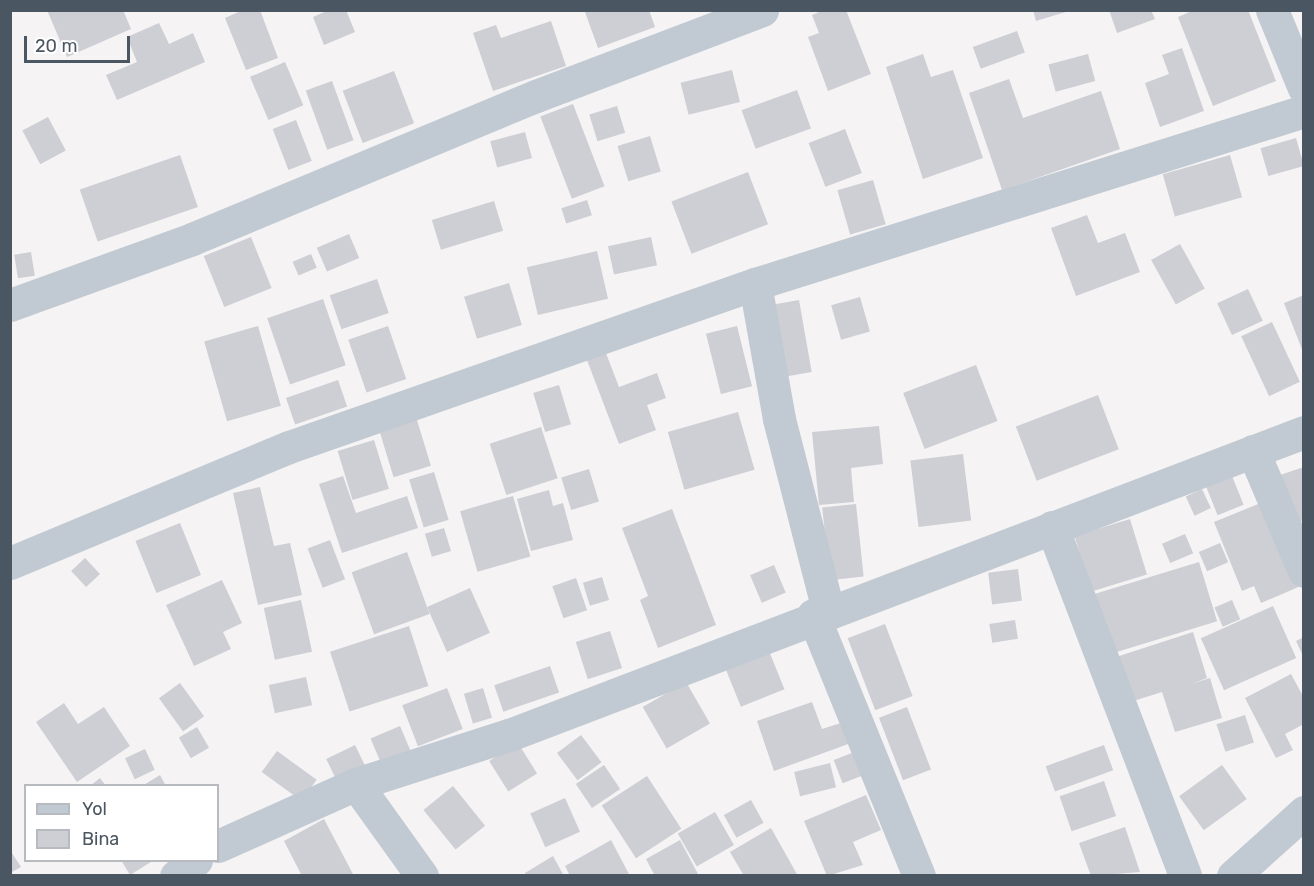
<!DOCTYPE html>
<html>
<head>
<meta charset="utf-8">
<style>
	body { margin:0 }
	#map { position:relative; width:1314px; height:886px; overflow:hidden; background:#f5f3f3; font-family:Rubik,sans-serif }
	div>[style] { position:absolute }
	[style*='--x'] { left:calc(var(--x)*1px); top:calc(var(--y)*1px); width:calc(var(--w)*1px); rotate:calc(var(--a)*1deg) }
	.building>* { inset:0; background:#cdcfd5; transform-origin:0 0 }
	.street>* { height:33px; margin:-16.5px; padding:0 16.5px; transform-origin:16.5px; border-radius:16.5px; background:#c1cad2 }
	span { translate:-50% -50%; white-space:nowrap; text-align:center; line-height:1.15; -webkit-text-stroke:4.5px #fff; paint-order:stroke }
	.frame { position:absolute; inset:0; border:12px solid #4a5661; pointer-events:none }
	.legend { position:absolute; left:24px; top:784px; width:195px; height:78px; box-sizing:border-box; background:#fff; border:2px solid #b7bbc0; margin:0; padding:8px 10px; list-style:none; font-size:18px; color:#4a5661 }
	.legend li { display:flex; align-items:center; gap:12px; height:30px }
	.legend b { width:30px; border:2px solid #b7bbc0 }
	.scale { position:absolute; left:24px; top:36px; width:106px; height:27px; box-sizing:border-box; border:3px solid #4a5661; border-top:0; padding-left:8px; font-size:18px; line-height:21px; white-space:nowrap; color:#4a5661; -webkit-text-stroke:4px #fff; paint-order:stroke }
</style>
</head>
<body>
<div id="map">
	<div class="building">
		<div style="clip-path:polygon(47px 10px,123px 10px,131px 29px,67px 57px)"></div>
		<div style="clip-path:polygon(243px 10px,260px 10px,278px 58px,246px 70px,225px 18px)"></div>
		<div style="clip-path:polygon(329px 10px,346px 10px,355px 32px,324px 45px,313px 17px)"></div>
		<div style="clip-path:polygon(649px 10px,655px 27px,598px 48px,585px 12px)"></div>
		<div style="clip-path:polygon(824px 10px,846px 10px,871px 74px,828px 91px,808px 37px,819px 33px,812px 15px)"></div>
		<div style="clip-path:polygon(1033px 10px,1069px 10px,1069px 11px,1036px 21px)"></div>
		<div style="clip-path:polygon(1109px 10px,1151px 10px,1155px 19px,1117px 33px)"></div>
		<div style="clip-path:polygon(1194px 10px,1248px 10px,1276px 81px,1213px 106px,1178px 17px)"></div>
		<div style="clip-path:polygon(551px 21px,566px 66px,493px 91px,473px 33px,496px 25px,501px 38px)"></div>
		<div style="clip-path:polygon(159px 23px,169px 44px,193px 33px,205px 62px,117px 100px,106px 75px,137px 62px,127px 37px)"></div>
		<div style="left:1017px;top:31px;width:23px;height:47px;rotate:70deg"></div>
		<div style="clip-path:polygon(1182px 48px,1204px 111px,1160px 127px,1145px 83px,1169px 74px,1162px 55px)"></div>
		<div style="clip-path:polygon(923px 54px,931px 77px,953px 70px,983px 158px,923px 179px,886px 67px)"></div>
		<div style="left:1088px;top:54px;width:28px;height:41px;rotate:75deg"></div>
		<div style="left:285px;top:62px;width:47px;height:38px;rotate:67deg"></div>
		<div style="left:732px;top:70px;width:33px;height:53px;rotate:76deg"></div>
		<div style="left:394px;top:71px;width:56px;height:55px;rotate:69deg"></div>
		<div style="clip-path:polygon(1009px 79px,1023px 118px,1101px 91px,1120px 149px,1002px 190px,969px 93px)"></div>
		<div style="left:332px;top:81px;width:63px;height:28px;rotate:70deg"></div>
		<div style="left:797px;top:90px;width:41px;height:59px;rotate:70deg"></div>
		<div style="left:573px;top:104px;width:88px;height:35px;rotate:69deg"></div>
		<div style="left:617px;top:106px;width:28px;height:29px;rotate:73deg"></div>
		<div style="left:48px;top:117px;width:38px;height:29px;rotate:62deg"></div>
		<div style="left:296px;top:120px;width:44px;height:25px;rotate:69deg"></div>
		<div style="left:845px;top:129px;width:47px;height:39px;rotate:69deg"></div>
		<div style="left:525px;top:132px;width:27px;height:36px;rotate:75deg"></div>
		<div style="left:650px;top:136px;width:37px;height:34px;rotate:73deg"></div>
		<div style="left:1296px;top:138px;width:29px;height:37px;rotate:74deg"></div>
		<div style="left:180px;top:155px;width:55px;height:106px;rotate:71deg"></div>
		<div style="left:1230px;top:155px;width:44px;height:70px;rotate:74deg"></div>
		<div style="left:748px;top:172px;width:56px;height:82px;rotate:69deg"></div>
		<div style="left:873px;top:180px;width:46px;height:37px;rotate:74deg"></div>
		<div style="left:587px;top:200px;width:16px;height:27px;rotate:72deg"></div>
		<div style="left:494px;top:201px;width:31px;height:65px;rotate:73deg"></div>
		<div style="clip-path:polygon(1087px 215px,1098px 243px,1125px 233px,1140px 272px,1076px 296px,1051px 228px)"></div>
		<div style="left:349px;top:234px;width:26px;height:35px;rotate:67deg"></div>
		<div style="left:251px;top:237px;width:55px;height:51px;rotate:68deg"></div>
		<div style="left:651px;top:237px;width:29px;height:44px;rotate:78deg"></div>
		<div style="left:1180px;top:244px;width:51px;height:33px;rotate:61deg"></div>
		<div style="left:597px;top:251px;width:49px;height:72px;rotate:77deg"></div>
		<div style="left:31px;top:252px;width:24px;height:17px;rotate:81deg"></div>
		<div style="left:311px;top:254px;width:15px;height:20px;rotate:67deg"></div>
		<div style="left:377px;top:279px;width:36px;height:50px;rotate:71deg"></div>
		<div style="left:509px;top:283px;width:44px;height:47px;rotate:73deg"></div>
		<div style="left:1248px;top:289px;width:35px;height:34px;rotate:65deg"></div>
		<div style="clip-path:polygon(1304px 295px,1304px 352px,1303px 352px,1284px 303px)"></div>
		<div style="left:860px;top:297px;width:36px;height:30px;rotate:74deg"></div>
		<div style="left:323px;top:299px;width:70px;height:59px;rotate:71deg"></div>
		<div style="left:799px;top:300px;width:73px;height:26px;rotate:80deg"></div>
		<div style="left:1272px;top:322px;width:66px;height:34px;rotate:65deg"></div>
		<div style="left:258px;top:326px;width:83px;height:56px;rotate:74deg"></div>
		<div style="left:388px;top:326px;width:56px;height:42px;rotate:71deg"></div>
		<div style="left:737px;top:326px;width:62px;height:32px;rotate:76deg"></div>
		<div style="clip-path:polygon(604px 348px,619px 387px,657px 373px,666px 398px,647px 405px,656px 430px,619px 444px,585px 355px)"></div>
		<div style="left:976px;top:365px;width:60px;height:78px;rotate:69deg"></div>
		<div style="left:338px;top:380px;width:28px;height:55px;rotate:71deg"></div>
		<div style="left:559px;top:385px;width:41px;height:27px;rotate:73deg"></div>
		<div style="left:1098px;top:395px;width:58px;height:88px;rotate:69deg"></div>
		<div style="left:738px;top:412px;width:60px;height:73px;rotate:74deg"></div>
		<div style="left:416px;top:417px;width:51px;height:39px;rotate:73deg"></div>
		<div style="clip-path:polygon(879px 426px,883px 464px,851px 468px,854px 502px,819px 505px,812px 432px)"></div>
		<div style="left:541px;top:427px;width:54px;height:54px;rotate:72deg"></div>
		<div style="left:374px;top:440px;width:51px;height:38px;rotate:73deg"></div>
		<div style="left:963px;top:454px;width:67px;height:53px;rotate:83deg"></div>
		<div style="clip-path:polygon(1304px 467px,1304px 520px,1295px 523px,1280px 475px)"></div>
		<div style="left:589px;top:469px;width:34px;height:29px;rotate:73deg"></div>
		<div style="left:434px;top:472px;width:50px;height:26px;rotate:73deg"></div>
		<div style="clip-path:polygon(343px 476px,356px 513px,407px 496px,418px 528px,342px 553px,319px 484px)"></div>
		<div style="left:1232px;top:476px;width:31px;height:28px;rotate:68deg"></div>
		<div style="clip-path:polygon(260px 487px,274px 546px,290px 543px,302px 595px,258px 605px,233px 493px)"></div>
		<div style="left:1202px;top:489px;width:21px;height:18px;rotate:65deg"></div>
		<div style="clip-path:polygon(549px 490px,553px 506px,563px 503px,573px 540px,531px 551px,517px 499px)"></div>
		<div style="left:513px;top:496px;width:63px;height:55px;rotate:74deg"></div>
		<div style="clip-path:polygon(1268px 500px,1303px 585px,1261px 603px,1254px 586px,1242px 591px,1214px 522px)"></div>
		<div style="left:856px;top:504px;width:73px;height:34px;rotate:84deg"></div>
		<div style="clip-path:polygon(672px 509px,716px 625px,658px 648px,640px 600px,648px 596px,622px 528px)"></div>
		<div style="left:1130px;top:519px;width:58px;height:58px;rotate:73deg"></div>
		<div style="left:180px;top:523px;width:56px;height:48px;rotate:68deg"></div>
		<div style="left:444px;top:528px;width:24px;height:20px;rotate:73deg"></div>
		<div style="left:1185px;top:534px;width:21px;height:25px;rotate:67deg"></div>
		<div style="left:330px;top:540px;width:42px;height:24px;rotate:69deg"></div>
		<div style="left:1220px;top:543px;width:21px;height:23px;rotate:67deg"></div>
		<div style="left:407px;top:552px;width:66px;height:59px;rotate:70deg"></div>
		<div style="left:85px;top:558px;width:22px;height:19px;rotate:47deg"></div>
		<div style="left:1199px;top:562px;width:62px;height:111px;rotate:73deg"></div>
		<div style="left:774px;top:565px;width:30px;height:26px;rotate:67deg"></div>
		<div style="left:1018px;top:569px;width:32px;height:30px;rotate:83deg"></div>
		<div style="left:602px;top:577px;width:24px;height:20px;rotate:73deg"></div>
		<div style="left:576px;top:578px;width:34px;height:25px;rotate:71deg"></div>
		<div style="clip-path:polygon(222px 580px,242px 623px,223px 632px,231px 649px,194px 666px,166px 605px)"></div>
		<div style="left:470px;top:588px;width:49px;height:47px;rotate:66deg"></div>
		<div style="left:301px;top:600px;width:53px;height:38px;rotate:78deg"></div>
		<div style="left:1232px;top:600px;width:21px;height:19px;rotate:67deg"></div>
		<div style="left:1273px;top:606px;width:57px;height:79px;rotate:66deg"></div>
		<div style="left:1015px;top:620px;width:19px;height:26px;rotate:81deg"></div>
		<div style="left:885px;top:624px;width:77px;height:40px;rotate:69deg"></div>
		<div style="left:409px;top:626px;width:63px;height:83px;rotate:72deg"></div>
		<div style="left:610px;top:631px;width:39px;height:36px;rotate:72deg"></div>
		<div style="clip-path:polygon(1193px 632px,1207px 678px,1191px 684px,1210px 678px,1222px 718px,1175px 732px,1162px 692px,1127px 703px,1113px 658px)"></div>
		<div style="clip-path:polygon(1304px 637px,1304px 658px,1296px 641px)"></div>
		<div style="left:765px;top:641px;width:52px;height:47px;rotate:68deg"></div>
		<div style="left:550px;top:666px;width:28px;height:59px;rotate:71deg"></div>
		<div style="clip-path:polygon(1291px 674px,1304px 698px,1304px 724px,1285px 734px,1293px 750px,1276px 758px,1245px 698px)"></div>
		<div style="left:306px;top:677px;width:29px;height:38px;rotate:78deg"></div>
		<div style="left:686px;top:682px;width:48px;height:50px;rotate:60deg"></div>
		<div style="left:180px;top:683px;width:41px;height:26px;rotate:54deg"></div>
		<div style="left:447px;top:688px;width:44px;height:48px;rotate:69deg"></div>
		<div style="left:483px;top:688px;width:31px;height:20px;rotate:73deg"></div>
		<div style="clip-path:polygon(812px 702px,822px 729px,844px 722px,851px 743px,774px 771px,757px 721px)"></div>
		<div style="clip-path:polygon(64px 703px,78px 724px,104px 707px,130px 746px,77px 782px,36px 722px)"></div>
		<div style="left:907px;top:707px;width:67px;height:30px;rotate:69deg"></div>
		<div style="left:1245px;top:715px;width:29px;height:30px;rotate:72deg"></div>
		<div style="left:400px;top:726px;width:28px;height:32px;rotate:67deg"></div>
		<div style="left:197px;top:727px;width:24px;height:21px;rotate:60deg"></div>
		<div style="left:581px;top:735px;width:34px;height:30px;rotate:53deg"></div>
		<div style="left:518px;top:743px;width:36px;height:34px;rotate:58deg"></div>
		<div style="left:355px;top:745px;width:28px;height:32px;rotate:64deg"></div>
		<div style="left:1104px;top:745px;width:27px;height:62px;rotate:70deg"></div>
		<div style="left:145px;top:749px;width:23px;height:22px;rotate:65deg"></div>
		<div style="left:277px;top:751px;width:49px;height:26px;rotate:36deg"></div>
		<div style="left:857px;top:751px;width:25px;height:25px;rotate:69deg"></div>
		<div style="left:830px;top:763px;width:25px;height:37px;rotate:76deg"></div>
		<div style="left:604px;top:765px;width:29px;height:34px;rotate:56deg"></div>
		<div style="left:1222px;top:765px;width:42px;height:53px;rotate:54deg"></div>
		<div style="clip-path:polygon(160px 775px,166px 786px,142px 786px)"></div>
		<div style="left:647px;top:776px;width:63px;height:54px;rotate:57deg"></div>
		<div style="clip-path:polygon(100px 778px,106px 786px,90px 786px)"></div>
		<div style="left:1104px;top:781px;width:37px;height:47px;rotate:71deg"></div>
		<div style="left:453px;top:786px;width:51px;height:38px;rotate:51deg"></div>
		<div style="clip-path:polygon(866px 795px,881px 830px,853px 842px,863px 865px,827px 876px,804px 821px)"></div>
		<div style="left:565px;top:798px;width:37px;height:38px;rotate:66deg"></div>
		<div style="left:751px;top:800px;width:26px;height:31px;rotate:61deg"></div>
		<div style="left:715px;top:812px;width:38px;height:43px;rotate:60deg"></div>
		<div style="clip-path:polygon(324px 819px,354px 876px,302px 876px,284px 841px)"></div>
		<div style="clip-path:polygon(1125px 827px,1140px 872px,1091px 876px,1079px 843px)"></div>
		<div style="clip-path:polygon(771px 828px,798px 876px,744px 876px,730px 852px)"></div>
		<div style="clip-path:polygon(611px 840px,630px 876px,570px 876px,565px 866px)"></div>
		<div style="clip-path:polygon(680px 840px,699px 876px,655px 876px,646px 859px)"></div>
		<div style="clip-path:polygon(10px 850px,21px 867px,10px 873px)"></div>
		<div style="clip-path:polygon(553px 856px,564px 876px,526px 876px,525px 873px)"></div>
		<div style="clip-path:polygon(121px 860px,154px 860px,130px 875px)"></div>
	</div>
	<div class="street">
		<div style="--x:1272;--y:10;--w:84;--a:67.7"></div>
		<div style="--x:755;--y:284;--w:137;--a:79.9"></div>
		<div style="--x:779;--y:419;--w:197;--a:75.6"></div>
		<div style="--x:10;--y:305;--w:194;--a:-19.9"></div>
		<div style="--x:192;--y:239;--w:373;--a:-22.6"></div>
		<div style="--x:536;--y:96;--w:242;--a:-20.8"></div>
		<div style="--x:1253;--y:451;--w:130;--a:67"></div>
		<div style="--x:1052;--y:527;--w:373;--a:69.1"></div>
		<div style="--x:10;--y:563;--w:302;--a:-22.6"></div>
		<div style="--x:289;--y:447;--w:494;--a:-19.3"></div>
		<div style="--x:755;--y:284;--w:576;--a:-17.49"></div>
		<div style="--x:813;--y:615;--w:282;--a:67.9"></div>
		<div style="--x:356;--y:784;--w:113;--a:54.3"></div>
		<div style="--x:218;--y:846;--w:151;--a:-24.2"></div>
		<div style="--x:356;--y:784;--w:161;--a:-17.8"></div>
		<div style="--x:509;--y:735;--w:851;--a:-20.86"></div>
		<div style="--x:176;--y:876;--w:26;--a:-39"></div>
		<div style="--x:1233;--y:876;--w:96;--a:-42"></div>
	</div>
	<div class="frame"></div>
	<ul class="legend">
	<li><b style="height:8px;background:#c1cad2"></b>Yol</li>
	<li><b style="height:16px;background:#cdcfd5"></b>Bina</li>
	</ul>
	<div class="scale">20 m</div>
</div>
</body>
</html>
